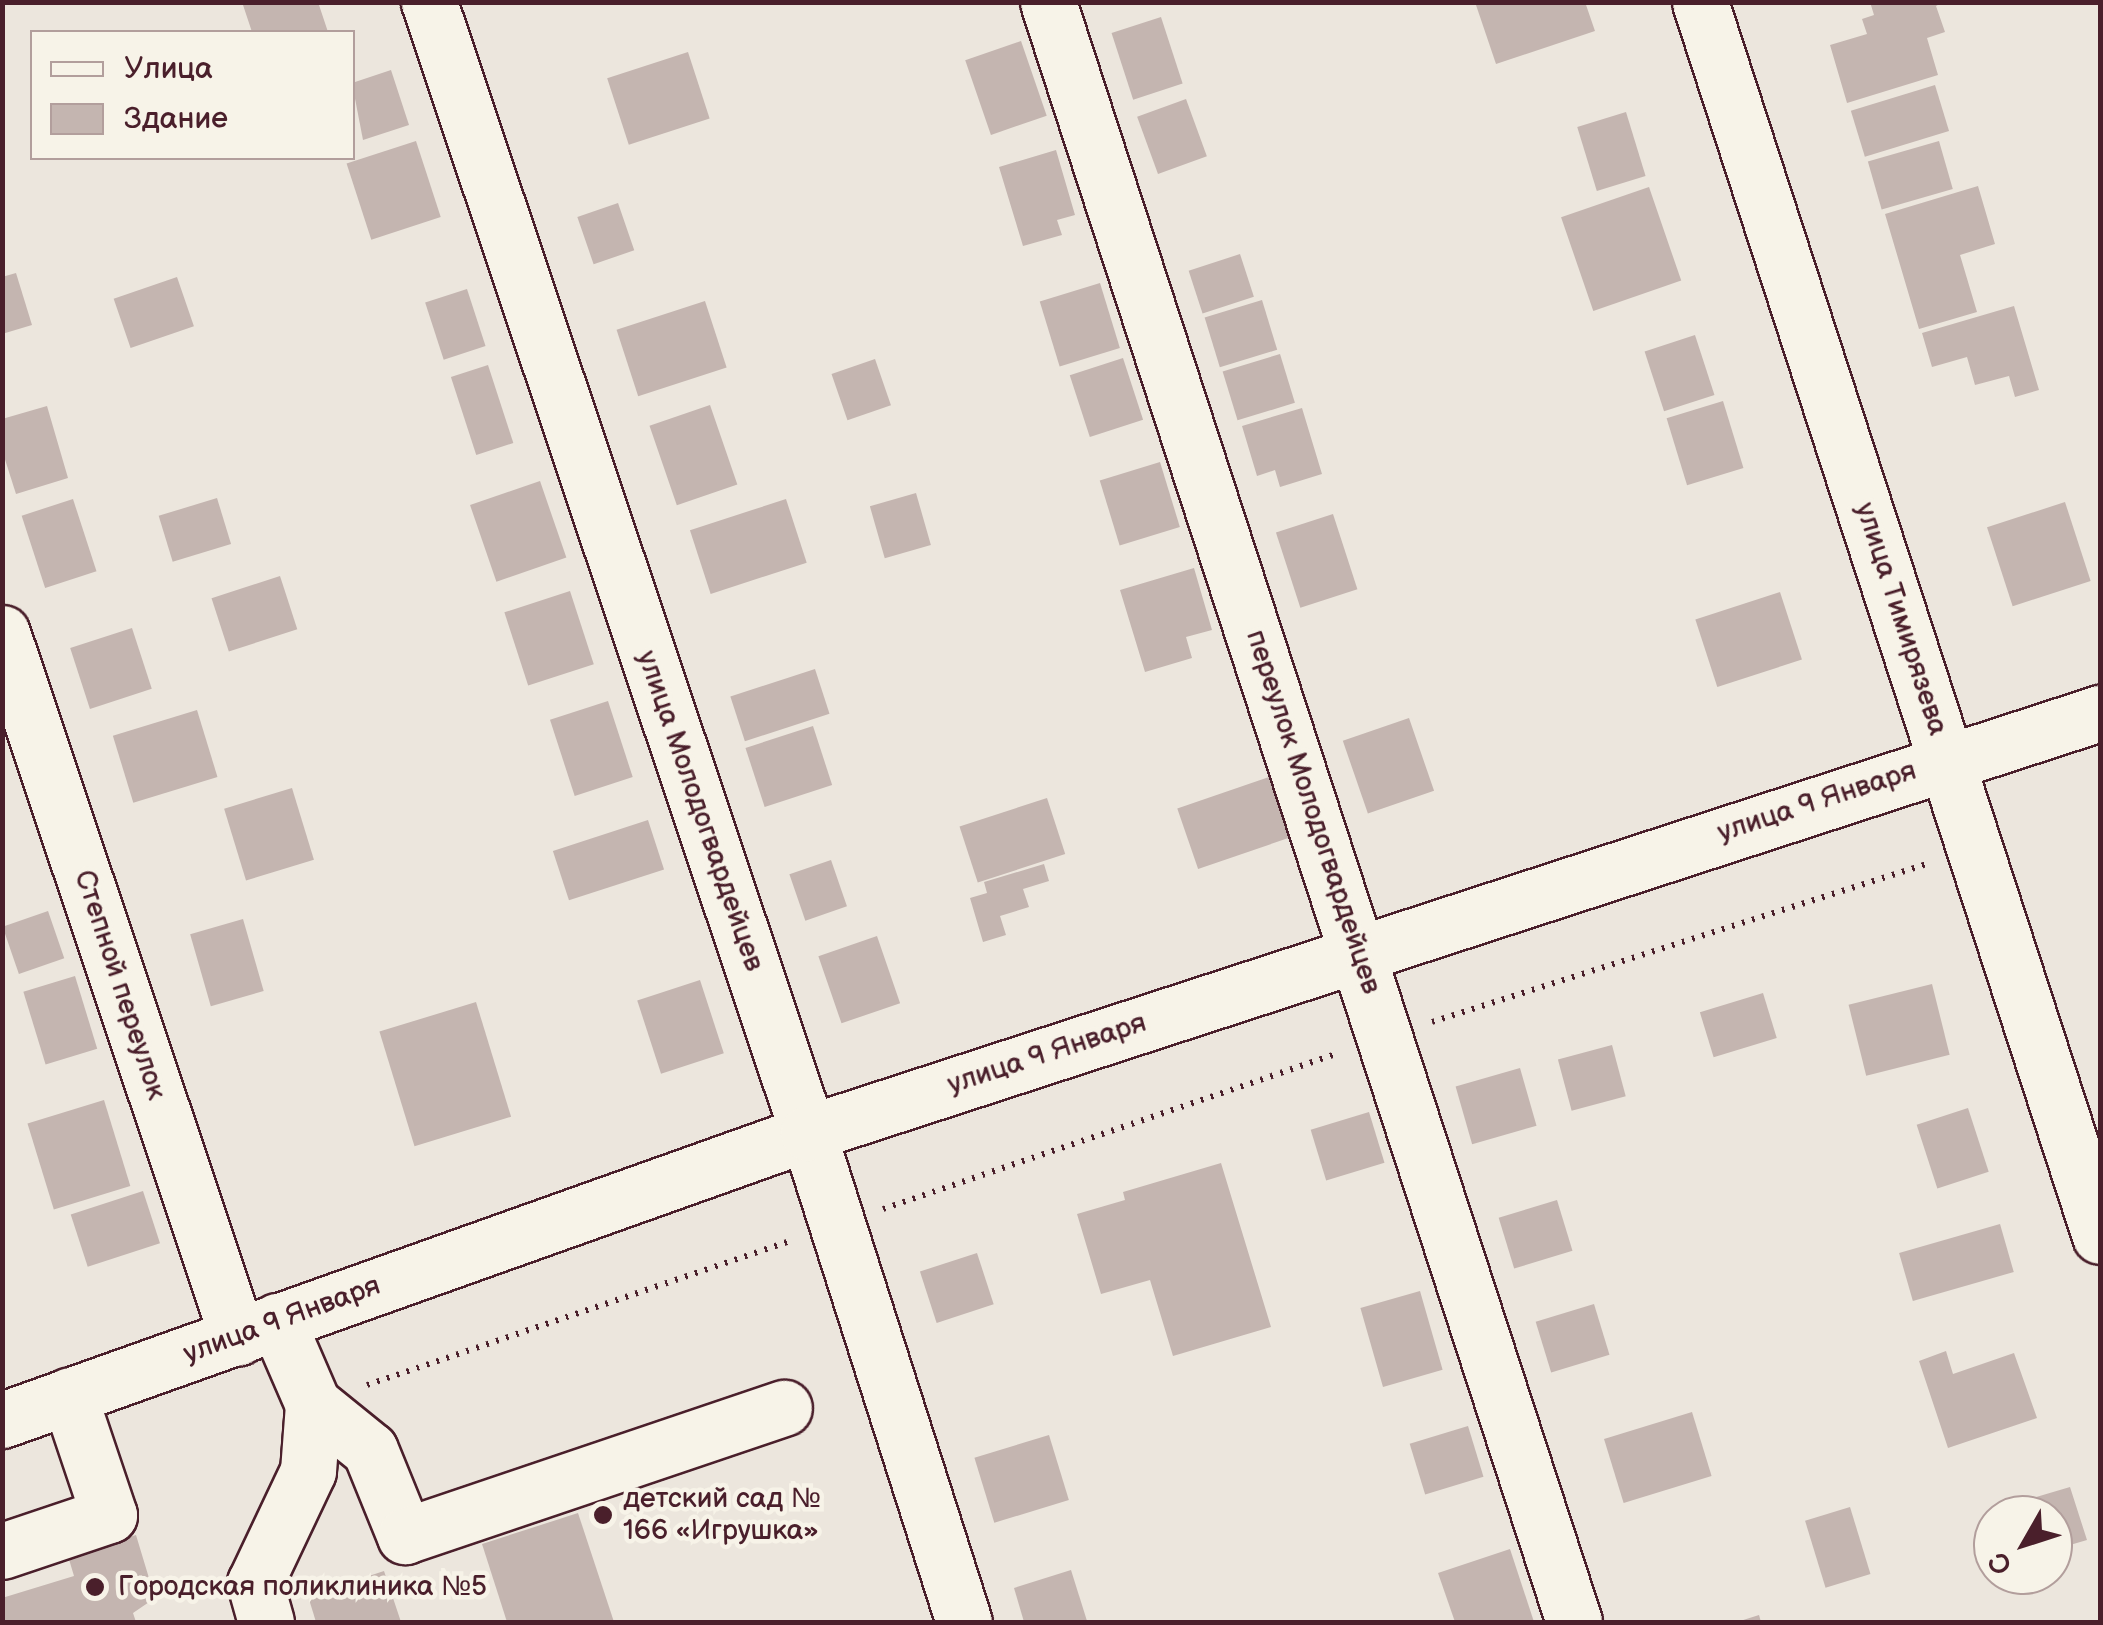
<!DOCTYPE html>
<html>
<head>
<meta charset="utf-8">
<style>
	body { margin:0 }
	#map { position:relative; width:2103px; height:1625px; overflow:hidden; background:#ece6dd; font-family:"Balsamiq Sans",sans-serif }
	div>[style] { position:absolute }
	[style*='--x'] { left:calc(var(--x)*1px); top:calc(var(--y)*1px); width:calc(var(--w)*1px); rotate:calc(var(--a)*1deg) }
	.building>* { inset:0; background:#c4b5b0; transform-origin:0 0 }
	.path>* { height:6px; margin-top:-3px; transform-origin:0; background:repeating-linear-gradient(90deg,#4a1f2b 0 2.5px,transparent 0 10.5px) }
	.roads { filter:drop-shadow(2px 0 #4a1f2b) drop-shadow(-2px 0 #4a1f2b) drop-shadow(0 2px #4a1f2b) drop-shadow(0 -2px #4a1f2b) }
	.minor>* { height:55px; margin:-27.5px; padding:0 27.5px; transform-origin:27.5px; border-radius:27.5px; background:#f7f3e8 }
	.dots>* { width:28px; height:28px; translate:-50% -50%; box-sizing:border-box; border:5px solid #f7f3e8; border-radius:50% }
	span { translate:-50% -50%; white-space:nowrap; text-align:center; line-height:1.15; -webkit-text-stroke:9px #f7f3e8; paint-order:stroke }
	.street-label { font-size:28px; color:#4a1f2b }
	.poi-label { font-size:28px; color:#4a1f2b }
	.left { translate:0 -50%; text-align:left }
	.frame { position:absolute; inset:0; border:5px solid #4a1f2b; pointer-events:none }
	.legend { position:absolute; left:30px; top:30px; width:325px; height:130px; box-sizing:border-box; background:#f7f3e8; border:2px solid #b29e9c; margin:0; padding:12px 18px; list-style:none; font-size:30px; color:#4a1f2b }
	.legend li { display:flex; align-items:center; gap:20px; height:50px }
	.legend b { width:50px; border:2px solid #b29e9c }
	.north { position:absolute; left:1973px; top:1495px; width:100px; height:100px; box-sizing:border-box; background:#f7f3e8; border:2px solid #b29e9c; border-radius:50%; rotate:231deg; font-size:28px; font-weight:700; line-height:40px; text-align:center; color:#4a1f2b }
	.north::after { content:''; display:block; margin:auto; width:35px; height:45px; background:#4a1f2b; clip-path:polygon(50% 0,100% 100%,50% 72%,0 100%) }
</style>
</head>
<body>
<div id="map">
	<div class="building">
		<div style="clip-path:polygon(242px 2px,318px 2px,328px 32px,252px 32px)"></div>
		<div style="clip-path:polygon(1482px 2px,1585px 2px,1595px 31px,1496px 64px,1476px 5px)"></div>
		<div style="clip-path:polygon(1870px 2px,1943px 2px,1936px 6px,1945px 32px,1927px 38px,1938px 75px,1847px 103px,1830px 45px,1867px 34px,1862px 19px,1874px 15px)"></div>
		<div style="left:1161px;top:17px;width:70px;height:52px;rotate:72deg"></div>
		<div style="left:1021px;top:41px;width:79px;height:59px;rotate:71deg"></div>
		<div style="left:688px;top:52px;width:70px;height:85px;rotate:72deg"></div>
		<div style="clip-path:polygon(391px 70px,409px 125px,363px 140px,352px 83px)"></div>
		<div style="left:1935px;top:85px;width:48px;height:88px;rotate:73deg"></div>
		<div style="left:1186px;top:99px;width:61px;height:52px;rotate:70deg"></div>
		<div style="left:1626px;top:112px;width:67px;height:51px;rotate:73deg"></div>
		<div style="left:416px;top:141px;width:80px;height:73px;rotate:72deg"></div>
		<div style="left:1939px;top:141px;width:50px;height:74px;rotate:74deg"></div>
		<div style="clip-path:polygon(1056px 150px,1075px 215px,1057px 220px,1062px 235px,1023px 246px,999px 167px)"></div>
		<div style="clip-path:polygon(1978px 186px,1995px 244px,1960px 255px,1977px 312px,1919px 329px,1885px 214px)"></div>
		<div style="left:1649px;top:187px;width:99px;height:93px;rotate:71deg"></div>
		<div style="left:618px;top:203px;width:50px;height:43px;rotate:71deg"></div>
		<div style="left:1240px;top:254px;width:45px;height:54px;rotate:72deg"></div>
		<div style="clip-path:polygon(16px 273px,32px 325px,2px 334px,2px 277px)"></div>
		<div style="left:177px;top:277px;width:52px;height:67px;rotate:71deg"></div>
		<div style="left:1100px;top:283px;width:68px;height:63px;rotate:73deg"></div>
		<div style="left:467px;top:289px;width:60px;height:44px;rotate:72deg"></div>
		<div style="left:1262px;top:300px;width:52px;height:60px;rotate:73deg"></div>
		<div style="left:705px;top:301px;width:70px;height:93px;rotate:72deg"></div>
		<div style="clip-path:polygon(2014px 306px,2039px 390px,2015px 397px,2009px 376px,1975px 385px,1967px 357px,1932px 367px,1922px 333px)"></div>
		<div style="left:1695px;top:335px;width:63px;height:53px;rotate:72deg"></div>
		<div style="left:1280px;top:354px;width:51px;height:60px;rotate:73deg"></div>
		<div style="left:1123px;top:358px;width:65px;height:56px;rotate:72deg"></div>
		<div style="left:875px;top:359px;width:49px;height:46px;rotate:71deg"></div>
		<div style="left:488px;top:365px;width:82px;height:39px;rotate:72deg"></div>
		<div style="left:1723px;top:401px;width:70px;height:59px;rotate:73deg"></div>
		<div style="left:710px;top:405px;width:84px;height:64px;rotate:71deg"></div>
		<div style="clip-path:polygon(47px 406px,68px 478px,16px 494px,2px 450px,2px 419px)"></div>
		<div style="clip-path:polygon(1302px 408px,1322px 474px,1280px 487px,1275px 470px,1257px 476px,1242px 426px)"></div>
		<div style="left:1160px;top:462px;width:68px;height:63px;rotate:73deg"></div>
		<div style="left:540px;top:481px;width:81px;height:74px;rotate:71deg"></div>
		<div style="left:916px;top:493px;width:54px;height:48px;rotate:74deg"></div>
		<div style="left:217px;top:498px;width:48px;height:61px;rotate:73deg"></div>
		<div style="left:73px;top:499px;width:76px;height:54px;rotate:72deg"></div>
		<div style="left:786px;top:499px;width:67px;height:101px;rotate:72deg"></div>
		<div style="left:2065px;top:502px;width:83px;height:82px;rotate:72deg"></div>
		<div style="left:1333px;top:514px;width:79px;height:60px;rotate:72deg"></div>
		<div style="clip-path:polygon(1194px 568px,1212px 630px,1186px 637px,1192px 658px,1145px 672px,1120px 590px)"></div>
		<div style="left:280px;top:576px;width:56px;height:72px;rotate:72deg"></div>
		<div style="left:570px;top:591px;width:77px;height:69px;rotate:72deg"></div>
		<div style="left:1780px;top:592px;width:71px;height:89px;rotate:72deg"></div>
		<div style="left:132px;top:628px;width:64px;height:65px;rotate:72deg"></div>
		<div style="left:815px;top:669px;width:47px;height:89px;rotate:72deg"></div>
		<div style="left:608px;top:701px;width:80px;height:61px;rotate:72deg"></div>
		<div style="left:197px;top:710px;width:70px;height:88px;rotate:73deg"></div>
		<div style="left:1409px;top:718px;width:77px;height:70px;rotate:71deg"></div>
		<div style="left:813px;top:726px;width:62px;height:71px;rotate:72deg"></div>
		<div style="left:1269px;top:777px;width:64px;height:97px;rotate:71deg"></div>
		<div style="left:292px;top:788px;width:75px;height:71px;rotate:73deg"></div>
		<div style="left:1047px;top:798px;width:59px;height:92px;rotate:72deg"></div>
		<div style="left:648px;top:820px;width:52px;height:100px;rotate:72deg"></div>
		<div style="left:831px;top:860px;width:49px;height:44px;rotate:71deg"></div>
		<div style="clip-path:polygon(1044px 864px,1049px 881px,1023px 889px,1029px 907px,1000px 916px,1006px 935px,983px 942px,970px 898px,987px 893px,984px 882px)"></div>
		<div style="left:48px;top:911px;width:50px;height:48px;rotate:71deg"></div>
		<div style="left:243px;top:919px;width:75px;height:55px;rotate:74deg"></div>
		<div style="left:877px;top:936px;width:71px;height:62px;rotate:71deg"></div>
		<div style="left:75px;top:976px;width:76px;height:54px;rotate:73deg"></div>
		<div style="left:700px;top:980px;width:77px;height:66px;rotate:72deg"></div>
		<div style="left:1932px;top:984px;width:73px;height:86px;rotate:76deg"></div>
		<div style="left:1763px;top:993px;width:47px;height:66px;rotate:73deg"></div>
		<div style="left:476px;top:1002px;width:120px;height:101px;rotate:73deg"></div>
		<div style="left:1612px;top:1045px;width:53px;height:56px;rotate:75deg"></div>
		<div style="left:1520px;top:1068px;width:60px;height:67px;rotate:74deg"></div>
		<div style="left:104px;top:1100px;width:90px;height:80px;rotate:73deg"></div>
		<div style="left:1968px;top:1108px;width:67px;height:54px;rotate:72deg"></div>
		<div style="left:1369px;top:1112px;width:53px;height:61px;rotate:73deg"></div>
		<div style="clip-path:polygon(1221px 1163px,1271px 1327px,1173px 1356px,1150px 1280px,1101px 1294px,1077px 1214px,1125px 1200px,1123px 1192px)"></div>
		<div style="left:143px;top:1191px;width:55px;height:76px;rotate:72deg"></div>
		<div style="left:1557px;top:1200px;width:53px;height:61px;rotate:73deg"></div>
		<div style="left:2000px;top:1224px;width:50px;height:105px;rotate:74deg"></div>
		<div style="left:977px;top:1253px;width:54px;height:60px;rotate:72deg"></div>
		<div style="left:1420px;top:1291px;width:82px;height:62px;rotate:74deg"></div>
		<div style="left:1594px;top:1304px;width:53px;height:61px;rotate:73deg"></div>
		<div style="clip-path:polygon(1946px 1351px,1953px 1374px,2014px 1353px,2037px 1418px,1948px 1448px,1919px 1361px)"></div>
		<div style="left:1692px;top:1412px;width:67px;height:92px;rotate:73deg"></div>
		<div style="left:1468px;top:1426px;width:53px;height:61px;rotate:73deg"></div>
		<div style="left:1049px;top:1435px;width:68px;height:78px;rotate:73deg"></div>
		<div style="clip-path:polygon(2070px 1487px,2087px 1540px,2053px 1550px,2053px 1515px,1993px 1515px,1992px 1522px,1989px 1511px)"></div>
		<div style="left:1850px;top:1507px;width:70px;height:47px;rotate:73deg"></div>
		<div style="clip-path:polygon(578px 1513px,614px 1622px,507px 1622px,482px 1544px)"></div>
		<div style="clip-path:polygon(136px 1535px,155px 1598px,133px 1613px,136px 1622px,2px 1622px,2px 1598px,74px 1576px,68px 1556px)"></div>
		<div style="clip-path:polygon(1510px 1549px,1534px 1622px,1455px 1622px,1438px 1573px)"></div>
		<div style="clip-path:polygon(1071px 1570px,1087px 1621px,1024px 1622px,1014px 1588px)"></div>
		<div style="clip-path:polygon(384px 1571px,401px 1622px,316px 1622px,308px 1596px)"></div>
		<div style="clip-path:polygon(1759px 1615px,1761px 1622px,1737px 1622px)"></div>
	</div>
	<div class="path">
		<div style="--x:1432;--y:1022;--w:523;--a:-17.71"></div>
		<div style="--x:883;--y:1209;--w:482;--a:-18.9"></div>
		<div style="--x:367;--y:1385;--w:448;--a:-18.8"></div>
	</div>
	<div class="roads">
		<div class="minor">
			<div style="--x:429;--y:2;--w:1193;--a:71.47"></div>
			<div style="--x:808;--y:1133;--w:513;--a:72.31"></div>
			<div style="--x:1048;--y:2;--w:1703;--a:72.01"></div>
			<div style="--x:1700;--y:2;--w:1297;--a:72.04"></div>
			<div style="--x:2;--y:633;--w:743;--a:71.49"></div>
			<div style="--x:277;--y:1321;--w:90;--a:66.6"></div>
			<div style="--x:313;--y:1404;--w:73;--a:38.9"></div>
			<div style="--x:370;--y:1450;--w:93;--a:67.9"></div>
			<div style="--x:405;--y:1536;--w:400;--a:-18.7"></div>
			<div style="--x:2;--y:1420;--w:856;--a:-19.6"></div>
			<div style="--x:808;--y:1133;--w:1359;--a:-18.01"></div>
			<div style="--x:2;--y:1551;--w:113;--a:-18.6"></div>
			<div style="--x:109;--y:1515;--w:126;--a:-108.6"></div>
			<div style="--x:266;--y:1622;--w:41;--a:-105.8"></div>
			<div style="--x:255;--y:1583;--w:124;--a:-64.7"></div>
			<div style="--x:308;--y:1471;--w:67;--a:-85.7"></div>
		</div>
	</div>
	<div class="dots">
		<div style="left:603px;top:1515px;background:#4a1f2b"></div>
		<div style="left:95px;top:1587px;background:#4a1f2b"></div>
	</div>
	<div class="street-label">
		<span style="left:1901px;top:619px;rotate:72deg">улица Тимирязева</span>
		<span style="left:1817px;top:802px;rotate:-18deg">улица 9 Января</span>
		<span style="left:700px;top:811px;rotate:71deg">улица Молодогвардейцев</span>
		<span style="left:1313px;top:812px;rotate:72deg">переулок Молодогвардейцев</span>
		<span style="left:120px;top:985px;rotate:72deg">Степной переулок</span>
		<span style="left:1047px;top:1054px;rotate:-18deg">улица 9 Января</span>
		<span style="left:282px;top:1320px;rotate:-20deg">улица 9 Января</span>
	</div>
	<div class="poi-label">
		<span class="left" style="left:623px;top:1515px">детский сад №<br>166 «Игрушка»</span>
		<span class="left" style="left:118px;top:1587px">Городская поликлиника №5</span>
	</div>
	<div class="frame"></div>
	<ul class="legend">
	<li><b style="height:12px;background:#f7f3e8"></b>Улица</li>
	<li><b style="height:28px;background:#c4b5b0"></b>Здание</li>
	</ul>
	<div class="north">С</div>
</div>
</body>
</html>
